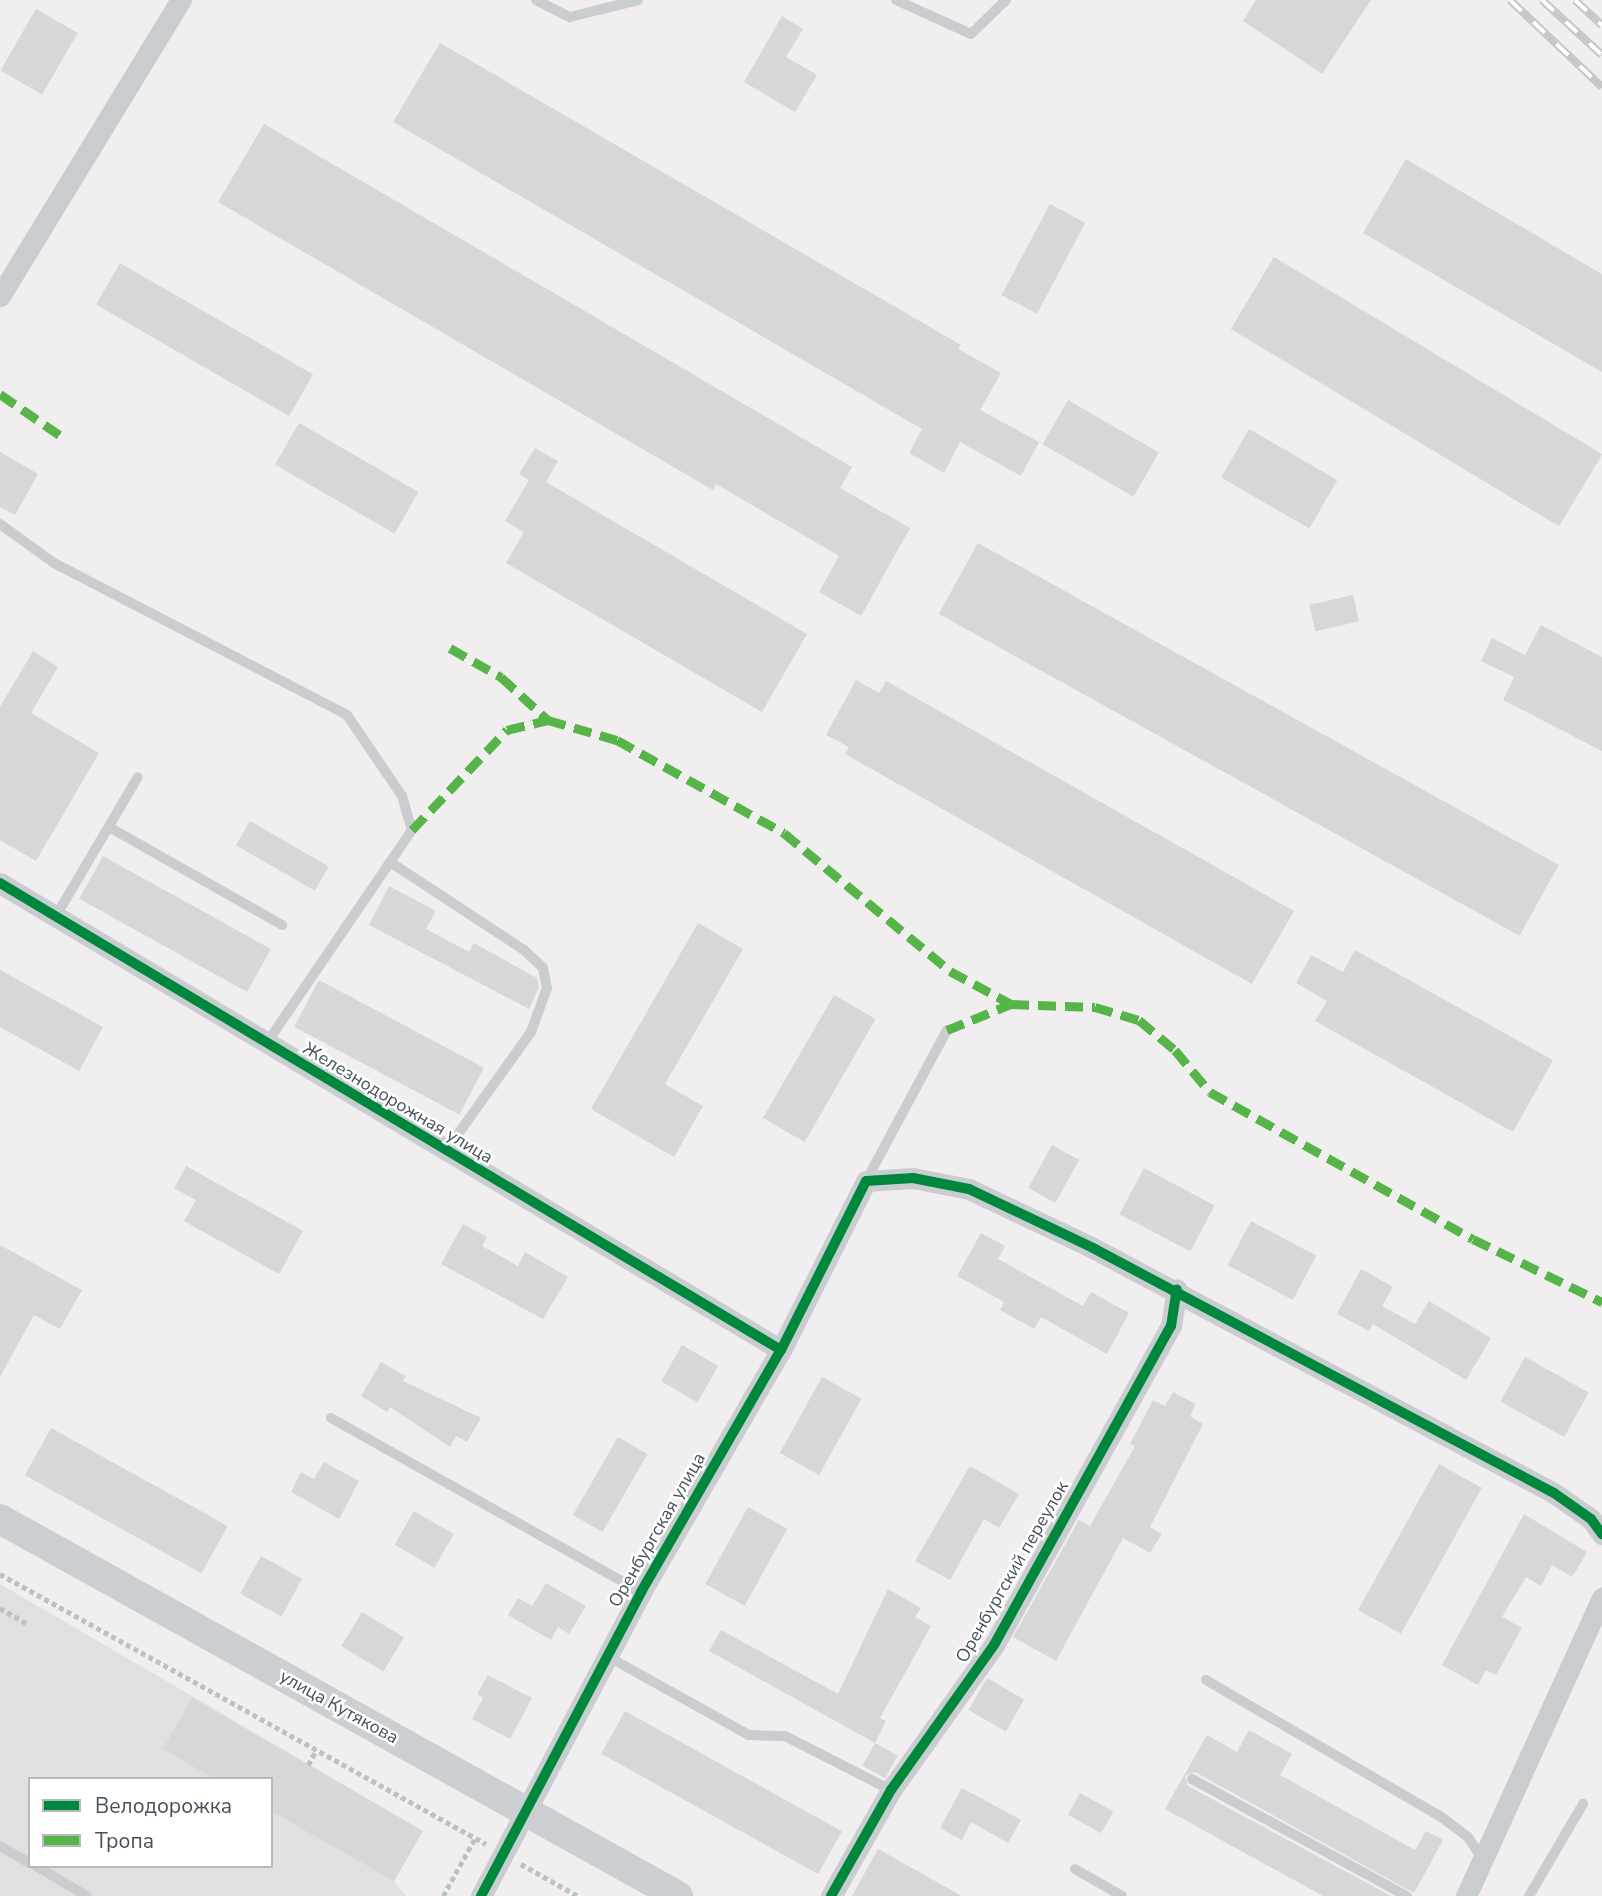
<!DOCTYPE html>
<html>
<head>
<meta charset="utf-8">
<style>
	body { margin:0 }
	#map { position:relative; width:1602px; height:1896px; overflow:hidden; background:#f0eeee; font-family:"Nunito Sans",sans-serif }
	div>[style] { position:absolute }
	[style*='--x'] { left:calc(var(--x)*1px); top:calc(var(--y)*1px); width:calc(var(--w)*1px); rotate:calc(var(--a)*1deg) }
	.education>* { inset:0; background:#e1dfe0 }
	.building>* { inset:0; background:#d7d6d9; transform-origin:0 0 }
	.path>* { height:4.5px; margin-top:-2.25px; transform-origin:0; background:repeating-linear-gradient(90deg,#b7c4bf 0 5px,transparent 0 8.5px) }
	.service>* { height:10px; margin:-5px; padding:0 5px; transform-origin:5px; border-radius:5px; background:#cacdd0 }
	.minor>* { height:21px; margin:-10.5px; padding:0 10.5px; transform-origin:10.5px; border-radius:10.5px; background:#cacdd0 }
	.secondary>* { height:30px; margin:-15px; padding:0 15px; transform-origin:15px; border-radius:15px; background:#cbcfd2 }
	.rail>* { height:8px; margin-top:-4px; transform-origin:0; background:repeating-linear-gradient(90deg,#fff 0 16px,#c4c6c9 0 32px); box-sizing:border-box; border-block:2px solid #c4c6c9 }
	.quiet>* { height:9px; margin-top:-4.5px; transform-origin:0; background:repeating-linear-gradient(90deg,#57b448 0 18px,transparent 0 27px) }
	.cycleway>* { height:10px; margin:-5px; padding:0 5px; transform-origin:5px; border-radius:5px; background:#00873e }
	span { translate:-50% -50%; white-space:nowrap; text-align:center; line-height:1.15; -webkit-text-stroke:5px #fff; paint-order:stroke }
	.street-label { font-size:18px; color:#45515c }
	.legend { position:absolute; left:28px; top:1777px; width:245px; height:91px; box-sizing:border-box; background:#fff; border:2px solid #b5b9be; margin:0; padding:9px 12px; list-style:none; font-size:21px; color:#45515c }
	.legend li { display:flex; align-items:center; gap:14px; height:35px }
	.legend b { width:35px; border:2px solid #b5b9be }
</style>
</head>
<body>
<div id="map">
	<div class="education">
		<div style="clip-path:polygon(evenodd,0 1584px,423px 1831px,394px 1881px,406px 1896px,0 1896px,0 1584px,30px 1779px,271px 1779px,271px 1866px,30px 1866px,30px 1779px)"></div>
	</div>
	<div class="building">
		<div style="clip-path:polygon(1256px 0,1371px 0,1322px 74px,1243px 21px)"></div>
		<div style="left:36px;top:9px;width:48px;height:71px;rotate:30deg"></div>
		<div style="clip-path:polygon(782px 16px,803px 29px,786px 57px,817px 75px,795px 112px,744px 82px)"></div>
		<div style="clip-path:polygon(440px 43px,961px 345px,958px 349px,1001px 373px,980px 410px,1039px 442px,1021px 476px,960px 442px,944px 473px,909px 453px,922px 429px,393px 122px)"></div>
		<div style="clip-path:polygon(264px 124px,852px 467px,840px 488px,910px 528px,861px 616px,819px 592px,839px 556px,716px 484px,713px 490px,218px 202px)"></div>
		<div style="clip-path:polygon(1406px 159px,1602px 274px,1602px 372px,1363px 233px)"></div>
		<div style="left:1050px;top:204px;width:40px;height:103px;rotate:28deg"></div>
		<div style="left:1274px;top:257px;width:383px;height:84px;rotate:31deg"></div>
		<div style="left:120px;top:263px;width:223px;height:48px;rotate:30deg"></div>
		<div style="left:1068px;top:400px;width:105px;height:51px;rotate:30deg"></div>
		<div style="left:299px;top:423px;width:138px;height:48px;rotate:30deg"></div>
		<div style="left:1249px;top:429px;width:102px;height:56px;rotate:30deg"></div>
		<div style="clip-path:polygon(535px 448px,558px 461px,546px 482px,807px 634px,762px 712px,506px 563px,524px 532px,505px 521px,529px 480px,519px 474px)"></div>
		<div style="clip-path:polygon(0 452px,38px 474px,15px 515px,0 507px)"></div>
		<div style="left:978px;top:543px;width:664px;height:81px;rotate:29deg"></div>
		<div style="left:1353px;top:595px;width:27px;height:45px;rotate:77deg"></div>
		<div style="clip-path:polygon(1541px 625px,1602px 657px,1602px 751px,1503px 700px,1514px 677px,1481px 661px,1492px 638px,1525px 655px)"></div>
		<div style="clip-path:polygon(33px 651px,58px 667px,31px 713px,99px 753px,36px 861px,0 840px,0 707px)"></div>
		<div style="clip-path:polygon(856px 680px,879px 693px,886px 681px,1294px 911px,1252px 984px,845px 754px,849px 747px,826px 735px)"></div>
		<div style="left:250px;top:821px;width:91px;height:28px;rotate:30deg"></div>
		<div style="left:103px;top:856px;width:192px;height:49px;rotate:29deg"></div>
		<div style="clip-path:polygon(389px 886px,436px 911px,426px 929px,469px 952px,474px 943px,537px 978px,539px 987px,529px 1009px,369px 925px)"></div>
		<div style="clip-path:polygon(698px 923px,743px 949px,665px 1084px,703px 1106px,674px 1157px,591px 1109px)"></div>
		<div style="clip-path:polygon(1355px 950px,1553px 1060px,1513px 1132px,1315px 1021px,1327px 1001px,1296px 983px,1311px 955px,1343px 972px)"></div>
		<div style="clip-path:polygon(0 970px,103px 1027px,79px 1071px,0 1027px)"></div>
		<div style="left:319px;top:980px;width:187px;height:53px;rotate:28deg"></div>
		<div style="left:834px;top:995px;width:48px;height:142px;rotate:30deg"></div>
		<div style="left:1052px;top:1145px;width:31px;height:49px;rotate:29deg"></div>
		<div style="clip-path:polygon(186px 1166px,303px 1231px,279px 1274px,184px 1221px,196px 1200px,174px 1188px)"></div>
		<div style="left:1144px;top:1168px;width:80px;height:52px;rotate:28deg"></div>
		<div style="left:1251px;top:1221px;width:74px;height:50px;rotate:28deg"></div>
		<div style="clip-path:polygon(463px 1224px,487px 1237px,482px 1246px,518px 1266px,525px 1252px,568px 1277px,543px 1319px,441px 1264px)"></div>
		<div style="clip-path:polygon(981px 1233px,1005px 1246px,998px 1259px,1083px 1306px,1091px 1292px,1129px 1313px,1107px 1354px,1041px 1317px,1034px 1329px,1000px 1310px,1004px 1302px,957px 1276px)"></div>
		<div style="clip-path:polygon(0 1245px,82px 1290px,60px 1329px,34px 1315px,0 1377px)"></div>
		<div style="clip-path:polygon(1361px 1269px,1393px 1287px,1382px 1306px,1415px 1324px,1429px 1301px,1491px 1338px,1466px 1380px,1373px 1324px,1369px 1331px,1337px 1314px)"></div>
		<div style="left:682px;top:1345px;width:42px;height:42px;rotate:30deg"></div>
		<div style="left:1525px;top:1357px;width:73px;height:51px;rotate:29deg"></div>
		<div style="clip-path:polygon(381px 1362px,406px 1376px,403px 1381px,481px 1418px,467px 1442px,456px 1436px,450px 1447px,390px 1407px,387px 1412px,361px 1396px)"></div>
		<div style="left:822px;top:1377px;width:45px;height:87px;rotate:29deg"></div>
		<div style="clip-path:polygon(1173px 1392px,1196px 1404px,1190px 1416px,1203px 1424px,1150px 1527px,1162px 1534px,1150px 1553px,1123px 1538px,1056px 1661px,1013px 1637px,1079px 1520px,1090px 1526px,1135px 1446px,1130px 1444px,1153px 1400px,1165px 1406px)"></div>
		<div style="left:51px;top:1428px;width:202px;height:54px;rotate:29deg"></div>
		<div style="left:618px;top:1437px;width:34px;height:90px;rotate:30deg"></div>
		<div style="clip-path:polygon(324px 1462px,359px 1481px,339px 1519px,291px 1492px,301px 1472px,314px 1479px)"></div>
		<div style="left:1439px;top:1464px;width:49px;height:167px;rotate:29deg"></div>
		<div style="clip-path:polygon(970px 1466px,1019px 1494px,999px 1528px,984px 1519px,950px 1580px,915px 1561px)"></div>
		<div style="left:748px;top:1507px;width:45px;height:88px;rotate:29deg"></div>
		<div style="left:414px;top:1511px;width:46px;height:39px;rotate:30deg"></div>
		<div style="clip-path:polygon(1524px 1514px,1587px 1552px,1572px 1577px,1552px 1565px,1541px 1586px,1526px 1577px,1502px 1617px,1522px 1628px,1496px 1675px,1486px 1670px,1478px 1685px,1442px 1665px)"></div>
		<div style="left:261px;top:1556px;width:47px;height:43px;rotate:29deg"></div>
		<div style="clip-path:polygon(546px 1583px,586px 1606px,569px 1634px,558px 1627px,551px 1640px,508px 1615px,518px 1598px,532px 1606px)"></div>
		<div style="clip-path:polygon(888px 1589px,921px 1608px,915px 1617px,931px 1626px,880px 1718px,886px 1721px,875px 1743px,709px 1651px,721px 1630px,838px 1694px)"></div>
		<div style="left:362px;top:1612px;width:49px;height:40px;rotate:31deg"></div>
		<div style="clip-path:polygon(488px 1675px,532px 1698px,510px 1739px,472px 1719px,483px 1698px,477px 1694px)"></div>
		<div style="left:987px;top:1678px;width:43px;height:37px;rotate:30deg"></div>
		<div style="clip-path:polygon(192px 1698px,423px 1831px,394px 1881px,271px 1811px,271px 1779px,215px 1779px,163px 1749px)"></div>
		<div style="left:625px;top:1711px;width:248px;height:49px;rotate:29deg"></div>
		<div style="clip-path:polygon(1249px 1730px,1292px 1754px,1280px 1775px,1415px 1850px,1426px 1831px,1443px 1840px,1414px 1893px,1195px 1772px,1185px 1776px,1188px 1786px,1391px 1896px,1323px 1896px,1165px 1809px,1207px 1735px,1237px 1752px)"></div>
		<div style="left:875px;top:1743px;width:26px;height:26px;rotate:29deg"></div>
		<div style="clip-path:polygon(962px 1788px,1021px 1820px,1008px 1843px,971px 1822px,962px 1840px,940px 1828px)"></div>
		<div style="left:1080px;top:1793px;width:38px;height:25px;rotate:29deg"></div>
		<div style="clip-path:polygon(878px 1849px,962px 1896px,852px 1896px)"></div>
	</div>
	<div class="path">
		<div style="--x:0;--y:1574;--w:556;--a:29.05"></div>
		<div style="--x:0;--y:1608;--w:30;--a:30"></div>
		<div style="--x:308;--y:1765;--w:17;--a:-62"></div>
		<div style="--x:521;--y:1864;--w:65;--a:29.3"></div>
		<div style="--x:443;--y:1896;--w:66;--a:-61.1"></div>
	</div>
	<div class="service">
		<div style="--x:536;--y:0;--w:38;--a:27"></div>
		<div style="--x:570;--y:17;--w:70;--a:-14"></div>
		<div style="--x:896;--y:0;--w:82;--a:24.4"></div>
		<div style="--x:971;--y:34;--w:49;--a:-44.2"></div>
		<div style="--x:0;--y:524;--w:67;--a:35.8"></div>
		<div style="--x:54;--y:563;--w:330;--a:27.4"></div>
		<div style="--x:347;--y:715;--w:98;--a:55.8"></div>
		<div style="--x:402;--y:796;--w:35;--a:74"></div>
		<div style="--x:412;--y:830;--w:259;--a:124.3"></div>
		<div style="--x:109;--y:827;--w:199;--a:29.5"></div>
		<div style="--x:390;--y:862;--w:160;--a:33.3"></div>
		<div style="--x:524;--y:950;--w:26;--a:43"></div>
		<div style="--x:543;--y:968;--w:20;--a:79"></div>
		<div style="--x:547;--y:988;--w:47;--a:110"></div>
		<div style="--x:531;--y:1032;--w:148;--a:125.6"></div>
		<div style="--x:56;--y:916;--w:161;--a:-59.5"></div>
		<div style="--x:866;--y:1181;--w:171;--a:-61.8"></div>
		<div style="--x:331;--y:1418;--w:355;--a:29.3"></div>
		<div style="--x:607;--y:1656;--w:162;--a:29.1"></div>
		<div style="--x:749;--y:1735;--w:36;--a:2"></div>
		<div style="--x:785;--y:1736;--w:119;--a:27"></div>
		<div style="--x:1206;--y:1680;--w:271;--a:30.2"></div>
		<div style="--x:1440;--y:1816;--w:35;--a:37"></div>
		<div style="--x:1468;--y:1837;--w:27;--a:57"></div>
		<div style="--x:1192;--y:1779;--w:245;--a:28.6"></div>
		<div style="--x:0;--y:1846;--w:34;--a:30"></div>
		<div style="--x:36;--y:1866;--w:59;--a:30.5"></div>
		<div style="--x:1075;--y:1869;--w:54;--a:29.9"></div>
		<div style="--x:1529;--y:1896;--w:107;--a:-59.6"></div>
	</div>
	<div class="minor">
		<div style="--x:0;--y:296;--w:347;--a:-58.6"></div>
		<div style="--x:0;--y:883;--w:910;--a:30.88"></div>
		<div style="--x:481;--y:1896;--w:344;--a:-62.2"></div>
		<div style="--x:641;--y:1592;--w:280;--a:-60"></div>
		<div style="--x:781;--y:1350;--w:189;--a:-63.3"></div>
		<div style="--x:866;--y:1181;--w:47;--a:-3.7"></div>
		<div style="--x:913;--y:1178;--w:57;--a:11.1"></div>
		<div style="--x:969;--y:1189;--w:137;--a:25.4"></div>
		<div style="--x:1093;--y:1248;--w:522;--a:27.99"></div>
		<div style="--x:1554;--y:1493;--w:45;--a:35.1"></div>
		<div style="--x:1591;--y:1519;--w:19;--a:54"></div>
		<div style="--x:831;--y:1896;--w:122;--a:-60.5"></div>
		<div style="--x:891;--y:1790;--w:178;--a:-54.6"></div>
		<div style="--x:994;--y:1645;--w:365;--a:-61"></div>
		<div style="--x:1171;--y:1326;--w:37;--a:-81"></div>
		<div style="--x:1466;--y:1896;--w:328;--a:-65.5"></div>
	</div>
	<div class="secondary">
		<div style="--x:0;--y:1519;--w:776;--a:29.08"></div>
	</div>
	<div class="rail">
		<div style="--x:1510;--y:0;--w:127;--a:43.4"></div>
		<div style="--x:1542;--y:0;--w:81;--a:42.5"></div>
		<div style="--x:1575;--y:0;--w:37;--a:43"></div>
	</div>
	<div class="quiet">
		<div style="--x:0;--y:394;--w:78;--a:34.5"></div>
		<div style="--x:450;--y:648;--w:59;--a:29.6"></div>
		<div style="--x:501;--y:677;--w:64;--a:42.5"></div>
		<div style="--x:548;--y:720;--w:72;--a:16.2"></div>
		<div style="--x:617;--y:740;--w:191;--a:29.1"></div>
		<div style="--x:784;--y:833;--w:216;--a:39.7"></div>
		<div style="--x:950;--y:971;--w:69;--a:28.4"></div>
		<div style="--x:1011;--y:1004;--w:84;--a:2"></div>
		<div style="--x:1095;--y:1007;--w:46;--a:16.5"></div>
		<div style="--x:1139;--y:1020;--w:47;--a:39.8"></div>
		<div style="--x:1175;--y:1050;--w:55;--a:50.2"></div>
		<div style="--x:1210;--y:1092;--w:301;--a:29.2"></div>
		<div style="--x:1473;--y:1239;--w:144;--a:26"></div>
		<div style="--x:412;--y:830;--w:138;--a:-46.5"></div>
		<div style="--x:507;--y:730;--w:42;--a:-13.7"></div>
		<div style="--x:947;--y:1030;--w:69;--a:-22.1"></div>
	</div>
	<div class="cycleway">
		<div style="--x:0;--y:883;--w:910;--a:30.88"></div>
		<div style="--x:481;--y:1896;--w:344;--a:-62.2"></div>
		<div style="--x:641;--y:1592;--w:280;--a:-60"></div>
		<div style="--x:781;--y:1350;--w:189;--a:-63.3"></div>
		<div style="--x:866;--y:1181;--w:47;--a:-3.7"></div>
		<div style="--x:913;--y:1178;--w:57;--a:11.1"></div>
		<div style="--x:969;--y:1189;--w:137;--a:25.4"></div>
		<div style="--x:1093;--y:1248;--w:522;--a:27.99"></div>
		<div style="--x:1554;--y:1493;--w:45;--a:35.1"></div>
		<div style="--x:1591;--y:1519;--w:19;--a:54"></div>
		<div style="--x:831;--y:1896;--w:122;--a:-60.5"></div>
		<div style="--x:891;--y:1790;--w:178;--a:-54.6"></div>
		<div style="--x:994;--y:1645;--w:365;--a:-61"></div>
		<div style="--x:1171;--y:1326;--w:37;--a:-81"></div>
	</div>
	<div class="street-label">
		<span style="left:398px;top:1103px;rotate:31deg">Железнодорожная улица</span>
		<span style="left:657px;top:1530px;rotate:-60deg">Оренбургская улица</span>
		<span style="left:1012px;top:1572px;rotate:-60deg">Оренбургский переулок</span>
		<span style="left:339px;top:1707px;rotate:29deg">улица Кутякова</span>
	</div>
	<ul class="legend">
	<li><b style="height:9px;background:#00873e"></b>Велодорожка</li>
	<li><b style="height:9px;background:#57b448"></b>Тропа</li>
	</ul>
</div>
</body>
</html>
